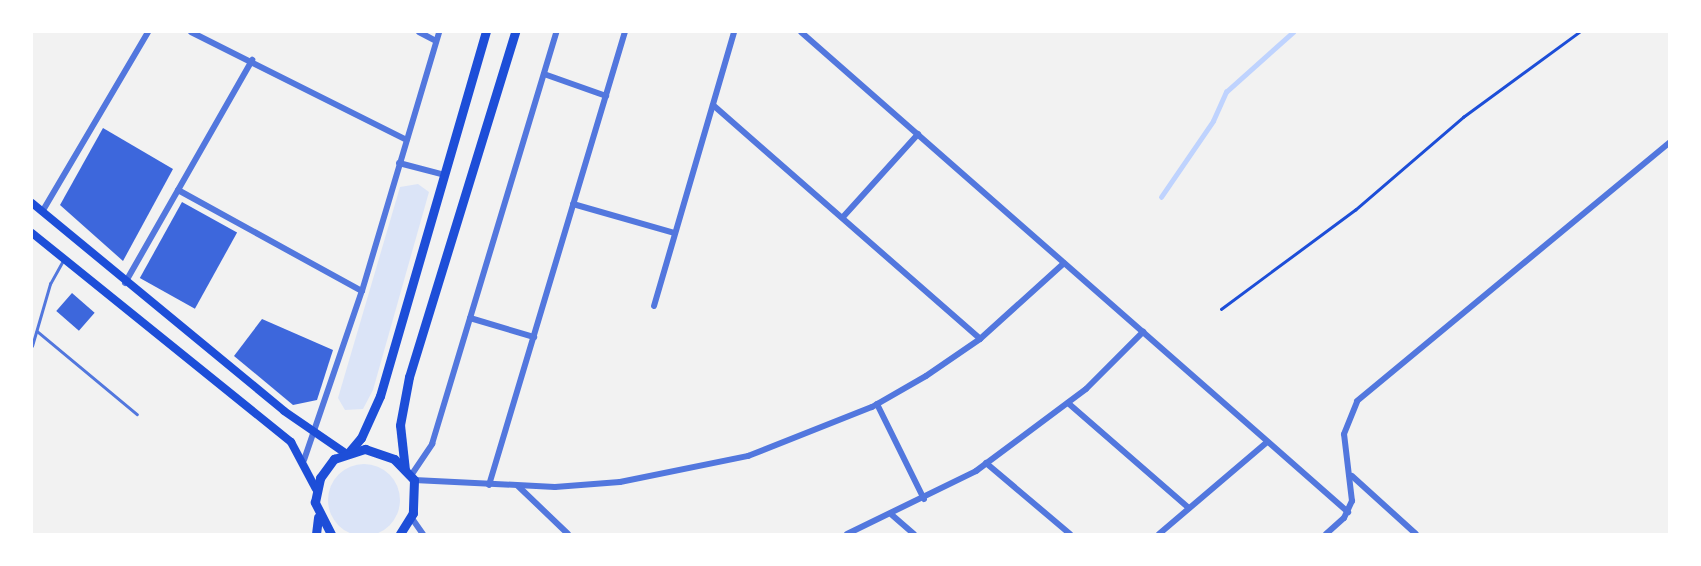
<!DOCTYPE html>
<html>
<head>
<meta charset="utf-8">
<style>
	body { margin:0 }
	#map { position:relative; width:1701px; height:566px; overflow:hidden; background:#f2f2f2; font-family:Bitter,serif }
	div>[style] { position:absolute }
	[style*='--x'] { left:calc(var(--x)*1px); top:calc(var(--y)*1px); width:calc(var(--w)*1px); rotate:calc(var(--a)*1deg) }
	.green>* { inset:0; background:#dbe4f7 }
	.round { border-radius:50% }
	.stream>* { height:4.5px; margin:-2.25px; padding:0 2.25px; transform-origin:2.25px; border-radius:2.25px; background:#bfd3fe }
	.building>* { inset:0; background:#3d67dc; transform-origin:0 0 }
	.path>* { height:2.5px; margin:-1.25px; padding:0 1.25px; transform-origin:1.25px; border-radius:1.25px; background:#1d4ed8 }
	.service>* { height:2.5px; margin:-1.25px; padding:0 1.25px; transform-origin:1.25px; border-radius:1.25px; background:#5277de }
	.minor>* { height:6px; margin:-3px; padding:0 3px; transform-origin:3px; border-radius:3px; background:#5277de }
	.secondary>* { height:8px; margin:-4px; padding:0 4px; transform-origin:4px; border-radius:4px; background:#1d4ed8 }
	.primary>* { height:9px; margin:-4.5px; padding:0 4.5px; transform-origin:4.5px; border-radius:4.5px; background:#1d4ed8 }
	span { translate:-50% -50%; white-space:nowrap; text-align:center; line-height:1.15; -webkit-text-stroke:7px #fff; paint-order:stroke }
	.frame { position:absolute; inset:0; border:33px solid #fff; pointer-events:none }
</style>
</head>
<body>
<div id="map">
	<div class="green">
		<div style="clip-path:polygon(418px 184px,429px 192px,373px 390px,363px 409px,345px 410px,338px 398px,400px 187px)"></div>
		<div class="round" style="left:328px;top:464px;width:72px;height:72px"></div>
	</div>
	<div class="stream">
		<div style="--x:1161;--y:197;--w:92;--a:-55.6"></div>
		<div style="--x:1213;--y:121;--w:32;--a:-66"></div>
		<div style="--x:1226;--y:92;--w:90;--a:-41.8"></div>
	</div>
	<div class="building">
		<div style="clip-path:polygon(103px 128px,173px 169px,123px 261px,60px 205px)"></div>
		<div style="left:182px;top:202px;width:63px;height:87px;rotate:29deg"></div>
		<div style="left:72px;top:293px;width:30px;height:24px;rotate:41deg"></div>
		<div style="clip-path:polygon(262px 319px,333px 350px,317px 400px,293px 405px,234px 356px)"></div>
	</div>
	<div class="path">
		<div style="--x:1221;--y:309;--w:167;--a:-36.5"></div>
		<div style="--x:1355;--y:210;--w:143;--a:-40.7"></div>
		<div style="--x:1463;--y:117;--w:144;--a:-36.2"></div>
	</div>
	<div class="service">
		<div style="--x:37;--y:331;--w:130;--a:39.7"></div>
		<div style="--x:32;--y:346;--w:65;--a:-73.8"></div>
		<div style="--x:50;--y:284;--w:26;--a:-61"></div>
	</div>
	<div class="minor">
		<div style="--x:191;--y:32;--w:241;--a:26.6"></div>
		<div style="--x:419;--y:32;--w:19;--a:28"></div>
		<div style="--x:801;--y:32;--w:728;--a:41.27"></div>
		<div style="--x:544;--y:74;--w:66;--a:19.5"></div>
		<div style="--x:713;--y:105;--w:355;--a:41.2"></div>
		<div style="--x:399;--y:163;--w:48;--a:14.6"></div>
		<div style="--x:178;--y:190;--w:210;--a:28.8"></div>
		<div style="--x:573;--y:204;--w:106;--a:15.9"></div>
		<div style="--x:42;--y:212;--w:209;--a:-59.5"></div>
		<div style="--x:843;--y:217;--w:112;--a:-47.9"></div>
		<div style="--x:125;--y:283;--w:257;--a:-60.3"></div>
		<div style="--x:654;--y:306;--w:285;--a:-73.7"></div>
		<div style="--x:470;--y:318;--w:67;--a:16.5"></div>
		<div style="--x:1068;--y:403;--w:160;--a:41"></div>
		<div style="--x:877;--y:404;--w:106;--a:63.7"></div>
		<div style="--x:304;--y:460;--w:179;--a:-71.1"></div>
		<div style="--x:362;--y:291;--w:270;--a:-73.4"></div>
		<div style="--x:986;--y:463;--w:110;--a:40.2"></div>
		<div style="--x:1352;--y:476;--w:86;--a:42.2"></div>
		<div style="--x:410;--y:477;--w:40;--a:-56"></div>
		<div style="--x:432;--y:444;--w:430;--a:-73.2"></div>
		<div style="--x:414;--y:480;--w:141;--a:2.8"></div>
		<div style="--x:555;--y:487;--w:65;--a:-4.4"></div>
		<div style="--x:620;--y:482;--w:131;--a:-11.5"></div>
		<div style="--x:748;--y:456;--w:133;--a:-21.6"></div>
		<div style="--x:872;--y:407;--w:62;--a:-29.9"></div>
		<div style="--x:926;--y:376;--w:65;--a:-34.4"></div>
		<div style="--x:980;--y:339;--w:113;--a:-42.1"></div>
		<div style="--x:489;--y:485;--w:473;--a:-73.3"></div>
		<div style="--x:518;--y:486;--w:69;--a:43.8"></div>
		<div style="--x:892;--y:515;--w:29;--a:41"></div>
		<div style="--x:411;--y:517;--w:21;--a:55"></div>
		<div style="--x:847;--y:534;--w:144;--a:-26"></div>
		<div style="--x:976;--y:471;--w:137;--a:-36.7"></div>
		<div style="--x:1086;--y:389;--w:81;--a:-45"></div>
		<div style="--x:1159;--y:534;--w:142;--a:-40.4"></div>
		<div style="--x:1326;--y:534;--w:24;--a:-42"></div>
		<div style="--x:1344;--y:518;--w:19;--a:-65"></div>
		<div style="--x:1352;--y:501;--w:67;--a:-96.8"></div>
		<div style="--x:1344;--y:434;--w:35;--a:-68"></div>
		<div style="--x:1357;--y:401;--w:406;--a:-39.6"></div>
	</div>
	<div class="secondary">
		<div style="--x:32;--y:203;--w:327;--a:39.5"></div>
		<div style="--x:284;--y:411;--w:74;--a:34.5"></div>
		<div style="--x:32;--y:233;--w:333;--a:38.9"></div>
		<div style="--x:291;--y:442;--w:53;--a:62"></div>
	</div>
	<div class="primary">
		<div style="--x:350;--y:451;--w:17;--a:-50"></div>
		<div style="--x:361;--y:438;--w:46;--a:-65.7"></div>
		<div style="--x:380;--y:396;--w:379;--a:-73.8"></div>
		<div style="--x:405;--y:470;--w:45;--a:-96.3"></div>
		<div style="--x:400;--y:425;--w:49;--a:-79.4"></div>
		<div style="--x:409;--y:377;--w:361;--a:-72.9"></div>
		<div style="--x:316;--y:534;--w:17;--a:-83"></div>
		<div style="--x:331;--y:534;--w:36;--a:-117"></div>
		<div style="--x:315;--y:502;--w:25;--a:-78"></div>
		<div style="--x:320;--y:478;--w:24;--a:-54"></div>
		<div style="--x:334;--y:459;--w:33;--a:-18"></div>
		<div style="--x:365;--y:449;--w:31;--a:19"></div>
		<div style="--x:394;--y:459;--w:29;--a:46"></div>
		<div style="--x:414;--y:480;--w:33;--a:92"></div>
		<div style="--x:413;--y:513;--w:25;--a:122"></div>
	</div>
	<div class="frame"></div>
</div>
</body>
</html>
